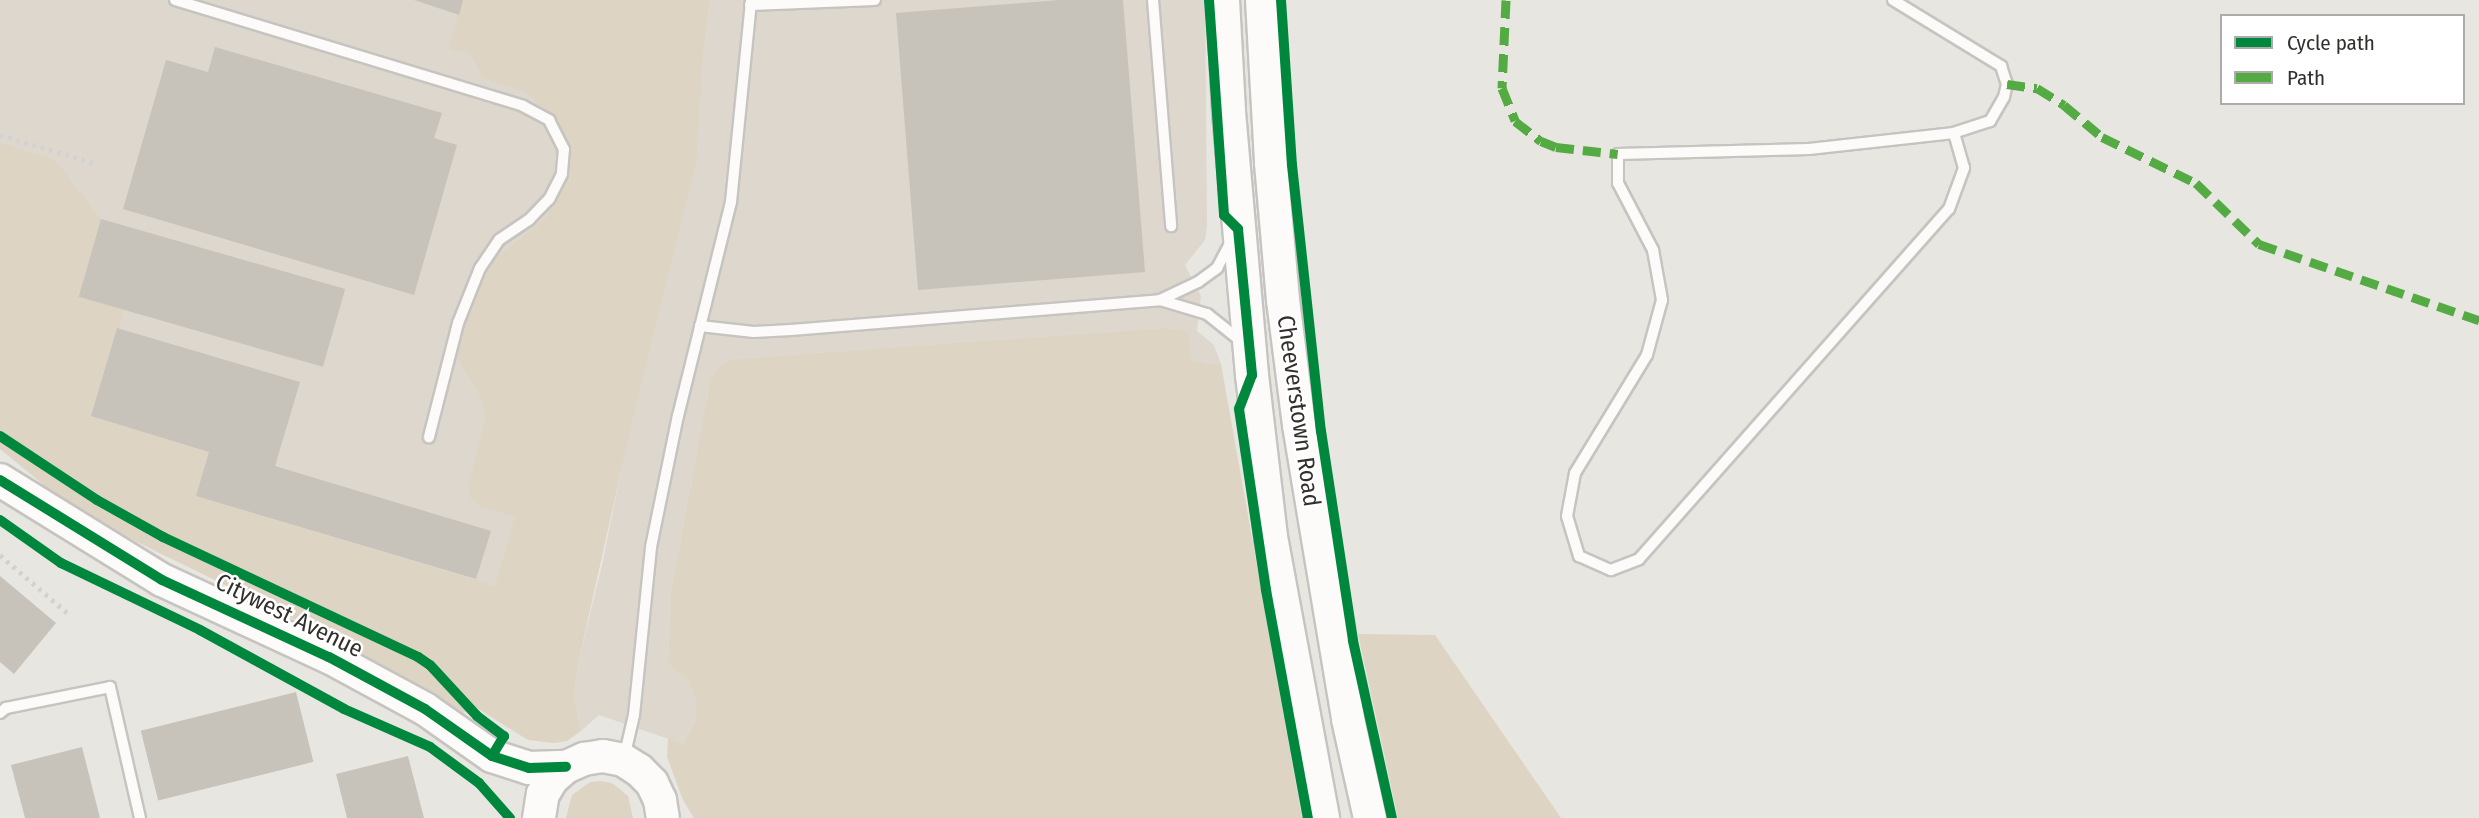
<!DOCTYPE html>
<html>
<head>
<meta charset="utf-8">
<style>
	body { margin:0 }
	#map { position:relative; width:2479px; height:818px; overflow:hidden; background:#e8e6e0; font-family:"Fira Sans Condensed",sans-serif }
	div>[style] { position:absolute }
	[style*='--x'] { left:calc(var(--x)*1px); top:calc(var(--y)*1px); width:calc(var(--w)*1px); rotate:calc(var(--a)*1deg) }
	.built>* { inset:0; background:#ddd7cd }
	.green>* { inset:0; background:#ddd4c3 }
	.building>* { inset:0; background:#c7c3bb; transform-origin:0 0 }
	.path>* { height:4.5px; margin-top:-2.25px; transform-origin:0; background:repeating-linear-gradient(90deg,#d4d2d1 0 3.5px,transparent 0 8.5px) }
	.roads { filter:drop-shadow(2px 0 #c6c4c0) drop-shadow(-2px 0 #c6c4c0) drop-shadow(0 2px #c6c4c0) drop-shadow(0 -2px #c6c4c0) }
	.service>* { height:10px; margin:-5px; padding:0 5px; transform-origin:5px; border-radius:5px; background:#fcfbfa }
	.secondary>* { height:32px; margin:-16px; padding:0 16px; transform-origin:16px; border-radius:16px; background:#fcfbfa }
	.quiet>* { height:9px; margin-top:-4.5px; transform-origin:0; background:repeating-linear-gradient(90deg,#54ab44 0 18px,transparent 0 27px) }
	.cycleway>* { height:10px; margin:-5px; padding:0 5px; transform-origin:5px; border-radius:5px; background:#00873e }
	span { translate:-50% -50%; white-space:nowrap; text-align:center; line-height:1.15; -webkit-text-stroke:5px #fff; paint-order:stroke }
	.street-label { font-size:24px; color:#32302d }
	.legend { position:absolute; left:2220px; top:14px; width:245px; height:91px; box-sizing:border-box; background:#fff; border:2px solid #adacab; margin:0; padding:9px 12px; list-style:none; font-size:21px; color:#32302d }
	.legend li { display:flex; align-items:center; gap:14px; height:35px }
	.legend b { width:35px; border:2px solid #adacab }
</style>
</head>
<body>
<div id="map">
	<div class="built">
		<div style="clip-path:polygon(0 0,463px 0,549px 73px,578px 115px,525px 499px,495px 586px,463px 715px,54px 458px,0 415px)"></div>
		<div style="clip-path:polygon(710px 0,1205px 0,1207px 226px,1205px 240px,1185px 265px,1201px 296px,1197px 331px,1214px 345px,1221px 364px,1190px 361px,1161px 328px,733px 359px,710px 380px,670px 597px,668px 664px,689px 682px,696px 702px,696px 720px,683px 744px,599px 715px,581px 731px,574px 698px,578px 664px,602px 565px,701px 76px)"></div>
	</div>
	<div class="green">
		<div style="clip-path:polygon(463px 0,710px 0,701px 76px,697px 158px,633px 417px,578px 664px,574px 698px,581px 731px,567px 741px,554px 743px,528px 740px,477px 708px,470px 715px,333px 638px,78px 513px,0 449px,0 143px,55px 160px,101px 219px,79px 297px,124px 310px,92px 416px,209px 452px,196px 496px,495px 586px,515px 517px,480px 506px,471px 497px,468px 488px,485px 421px,482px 399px,456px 355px,460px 330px,480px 278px,498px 256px,546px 218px,560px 194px,569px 152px,562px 133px,546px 111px,526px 92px,483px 78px,470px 53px,448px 48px)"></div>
		<div style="clip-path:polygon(1161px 328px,1188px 331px,1190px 361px,1221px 364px,1302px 818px,694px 818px,683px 800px,667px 757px,668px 738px,683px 744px,696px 720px,696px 702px,689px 682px,668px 664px,670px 597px,710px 380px,720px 366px,733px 359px)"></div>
		<div style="clip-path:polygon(1358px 634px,1435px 635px,1561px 818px,1398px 818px)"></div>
		<div style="clip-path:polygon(601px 781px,612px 783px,628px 796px,633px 818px,566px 818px,572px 795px,590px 782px)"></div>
	</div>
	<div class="building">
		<div style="clip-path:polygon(414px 0,463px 0,459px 15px)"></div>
		<div style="clip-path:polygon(1059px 0,1123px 0,1145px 272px,918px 290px,896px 13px)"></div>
		<div style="clip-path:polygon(215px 47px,442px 113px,434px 138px,457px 145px,414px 295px,123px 209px,166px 60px,208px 72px)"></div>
		<div style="left:101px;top:219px;width:254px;height:81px;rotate:16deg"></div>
		<div style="clip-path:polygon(117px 328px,300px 382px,275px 466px,491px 531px,476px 579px,196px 496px,209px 452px,91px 416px)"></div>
		<div style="clip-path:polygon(0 576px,56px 623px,14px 674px,0 662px)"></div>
		<div style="left:296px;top:692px;width:72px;height:160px;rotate:76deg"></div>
		<div style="clip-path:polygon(82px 747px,100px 818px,25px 818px,11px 765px)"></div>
		<div style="clip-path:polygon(408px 756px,424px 818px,347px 818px,336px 774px)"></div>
	</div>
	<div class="path">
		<div style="--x:0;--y:135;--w:102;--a:16.5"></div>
		<div style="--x:0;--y:555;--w:92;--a:40.6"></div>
	</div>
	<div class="roads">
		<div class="service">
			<div style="--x:175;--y:0;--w:364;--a:16.9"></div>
			<div style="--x:523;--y:106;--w:30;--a:28"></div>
			<div style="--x:549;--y:120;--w:33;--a:63"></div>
			<div style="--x:564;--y:149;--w:25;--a:95"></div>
			<div style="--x:562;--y:174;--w:28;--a:117"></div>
			<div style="--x:549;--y:199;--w:28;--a:134"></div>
			<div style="--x:530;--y:219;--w:37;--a:146"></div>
			<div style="--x:499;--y:240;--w:34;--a:124"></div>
			<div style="--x:480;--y:268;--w:59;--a:111.8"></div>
			<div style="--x:458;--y:323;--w:118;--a:104.3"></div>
			<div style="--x:1153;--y:0;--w:227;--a:85.4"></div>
			<div style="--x:1893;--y:0;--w:127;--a:31.4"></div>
			<div style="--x:2001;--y:66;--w:19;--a:72"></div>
			<div style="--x:2007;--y:84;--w:13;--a:103"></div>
			<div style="--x:2004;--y:97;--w:28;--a:120"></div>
			<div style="--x:1990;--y:121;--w:38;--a:162"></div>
			<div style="--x:1954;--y:133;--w:146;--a:173.7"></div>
			<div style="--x:1809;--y:149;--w:191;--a:178.5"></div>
			<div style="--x:1618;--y:154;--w:29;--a:90"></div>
			<div style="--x:1618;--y:183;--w:76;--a:62.4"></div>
			<div style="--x:1653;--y:250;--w:51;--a:79.8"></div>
			<div style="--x:1662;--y:300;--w:57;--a:105.3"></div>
			<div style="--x:1647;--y:355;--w:138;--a:121.4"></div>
			<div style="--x:1575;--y:473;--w:44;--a:100.5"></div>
			<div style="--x:1567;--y:516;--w:42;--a:73.3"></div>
			<div style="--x:1579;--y:556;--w:35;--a:24"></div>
			<div style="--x:1611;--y:570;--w:30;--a:-21"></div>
			<div style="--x:1639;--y:559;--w:468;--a:-48.5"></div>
			<div style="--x:1949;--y:209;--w:44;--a:-69.9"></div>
			<div style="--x:1964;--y:168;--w:36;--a:-106"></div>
			<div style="--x:750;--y:5;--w:125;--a:-2.3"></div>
			<div style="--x:1160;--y:300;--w:42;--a:-25.3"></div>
			<div style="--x:1198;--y:282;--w:24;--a:-36"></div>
			<div style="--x:1217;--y:268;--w:30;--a:-62"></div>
			<div style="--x:700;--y:326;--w:54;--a:6.3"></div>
			<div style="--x:754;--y:332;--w:37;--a:-3"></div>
			<div style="--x:791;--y:330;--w:370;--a:-4.6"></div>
			<div style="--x:1160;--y:300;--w:49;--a:16.6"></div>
			<div style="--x:1207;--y:314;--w:43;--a:38.5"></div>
			<div style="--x:0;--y:713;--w:8;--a:-40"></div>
			<div style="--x:6;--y:708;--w:106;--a:-11.4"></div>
			<div style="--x:110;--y:687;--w:134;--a:77.1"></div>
			<div style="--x:624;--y:758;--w:44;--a:-76.9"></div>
			<div style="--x:634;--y:715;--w:169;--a:-84.2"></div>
			<div style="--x:651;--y:547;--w:134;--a:-78.4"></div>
			<div style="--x:678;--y:416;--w:220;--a:-76.1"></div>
			<div style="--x:731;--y:202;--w:203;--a:-84.3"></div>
		</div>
		<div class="secondary">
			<div style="--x:1223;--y:0;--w:112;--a:86.9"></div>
			<div style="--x:1229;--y:112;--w:264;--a:85"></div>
			<div style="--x:1252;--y:375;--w:163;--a:83.3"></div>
			<div style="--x:1271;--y:537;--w:286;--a:79.5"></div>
			<div style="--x:1262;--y:0;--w:163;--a:86.8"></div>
			<div style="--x:1271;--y:163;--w:138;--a:85"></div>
			<div style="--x:1283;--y:300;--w:126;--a:82.7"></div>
			<div style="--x:1299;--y:425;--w:298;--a:80.5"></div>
			<div style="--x:1348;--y:719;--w:101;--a:77.5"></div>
			<div style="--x:0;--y:480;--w:190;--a:31.7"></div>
			<div style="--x:162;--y:580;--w:184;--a:24.8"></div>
			<div style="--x:329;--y:657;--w:109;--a:28.4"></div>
			<div style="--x:425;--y:709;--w:82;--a:35"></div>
			<div style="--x:492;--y:756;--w:39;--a:18"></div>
			<div style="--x:529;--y:768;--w:37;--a:-2"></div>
			<div style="--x:539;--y:818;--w:24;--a:-81"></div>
			<div style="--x:543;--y:794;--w:17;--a:-59"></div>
			<div style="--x:552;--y:779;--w:18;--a:-41"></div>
			<div style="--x:566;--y:767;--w:20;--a:-24"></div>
			<div style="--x:584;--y:759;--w:19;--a:-9"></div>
			<div style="--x:603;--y:756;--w:20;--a:11"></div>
			<div style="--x:623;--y:760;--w:19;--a:32"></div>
			<div style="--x:639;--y:770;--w:18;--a:45"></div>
			<div style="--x:652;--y:783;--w:19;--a:65"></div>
			<div style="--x:660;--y:800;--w:18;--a:81"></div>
		</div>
	</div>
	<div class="quiet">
		<div style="--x:1506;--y:0;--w:88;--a:92.6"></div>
		<div style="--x:1502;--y:88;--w:35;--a:68"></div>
		<div style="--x:1515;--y:121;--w:33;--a:38"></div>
		<div style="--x:1541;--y:141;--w:16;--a:22"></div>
		<div style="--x:1556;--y:147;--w:62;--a:6.4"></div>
		<div style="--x:2007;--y:84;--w:30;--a:8"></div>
		<div style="--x:2037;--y:88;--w:32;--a:32"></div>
		<div style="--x:2064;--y:105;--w:50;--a:40.1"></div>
		<div style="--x:2102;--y:137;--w:105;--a:26.1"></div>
		<div style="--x:2196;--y:183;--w:88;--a:44.1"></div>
		<div style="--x:2259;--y:244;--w:233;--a:19.1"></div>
	</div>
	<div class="cycleway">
		<div style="--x:1209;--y:0;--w:216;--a:86"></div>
		<div style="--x:1224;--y:215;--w:20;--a:45"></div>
		<div style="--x:1238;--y:229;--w:147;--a:84.5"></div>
		<div style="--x:1252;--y:375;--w:36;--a:111"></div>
		<div style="--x:1239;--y:409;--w:183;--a:81.5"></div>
		<div style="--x:1266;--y:590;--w:232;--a:79.6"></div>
		<div style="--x:1281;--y:0;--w:165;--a:86.2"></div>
		<div style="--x:1292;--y:165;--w:268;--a:83.8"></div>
		<div style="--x:1321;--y:431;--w:212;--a:81.3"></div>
		<div style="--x:1353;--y:641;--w:181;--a:77.6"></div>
		<div style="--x:0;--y:436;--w:116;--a:33.4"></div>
		<div style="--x:97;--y:500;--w:76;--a:29.3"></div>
		<div style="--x:163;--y:537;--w:282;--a:25.2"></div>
		<div style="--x:418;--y:657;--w:14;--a:34"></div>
		<div style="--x:430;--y:665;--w:69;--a:47.3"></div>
		<div style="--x:477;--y:716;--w:34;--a:37"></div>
		<div style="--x:504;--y:736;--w:23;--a:121"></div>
		<div style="--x:0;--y:480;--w:190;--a:31.7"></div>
		<div style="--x:162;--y:580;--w:184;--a:24.8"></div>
		<div style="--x:329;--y:657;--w:109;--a:28.4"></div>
		<div style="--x:425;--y:709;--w:82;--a:35"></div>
		<div style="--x:492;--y:756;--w:39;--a:18"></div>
		<div style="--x:529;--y:768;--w:37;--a:-2"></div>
		<div style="--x:0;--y:520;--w:75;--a:35.2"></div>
		<div style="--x:61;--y:563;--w:154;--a:25.7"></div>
		<div style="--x:200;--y:630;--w:164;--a:28.7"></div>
		<div style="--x:344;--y:709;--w:94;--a:23.8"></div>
		<div style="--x:430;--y:747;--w:61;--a:36.3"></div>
		<div style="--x:479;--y:783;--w:47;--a:48.5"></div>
	</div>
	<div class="street-label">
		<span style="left:1298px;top:411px;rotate:82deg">Cheeverstown Road</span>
		<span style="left:289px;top:616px;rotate:26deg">Citywest Avenue</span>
	</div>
	<ul class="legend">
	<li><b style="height:9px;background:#00873e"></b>Cycle path</li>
	<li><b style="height:9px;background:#54ab44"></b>Path</li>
	</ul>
</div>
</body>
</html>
